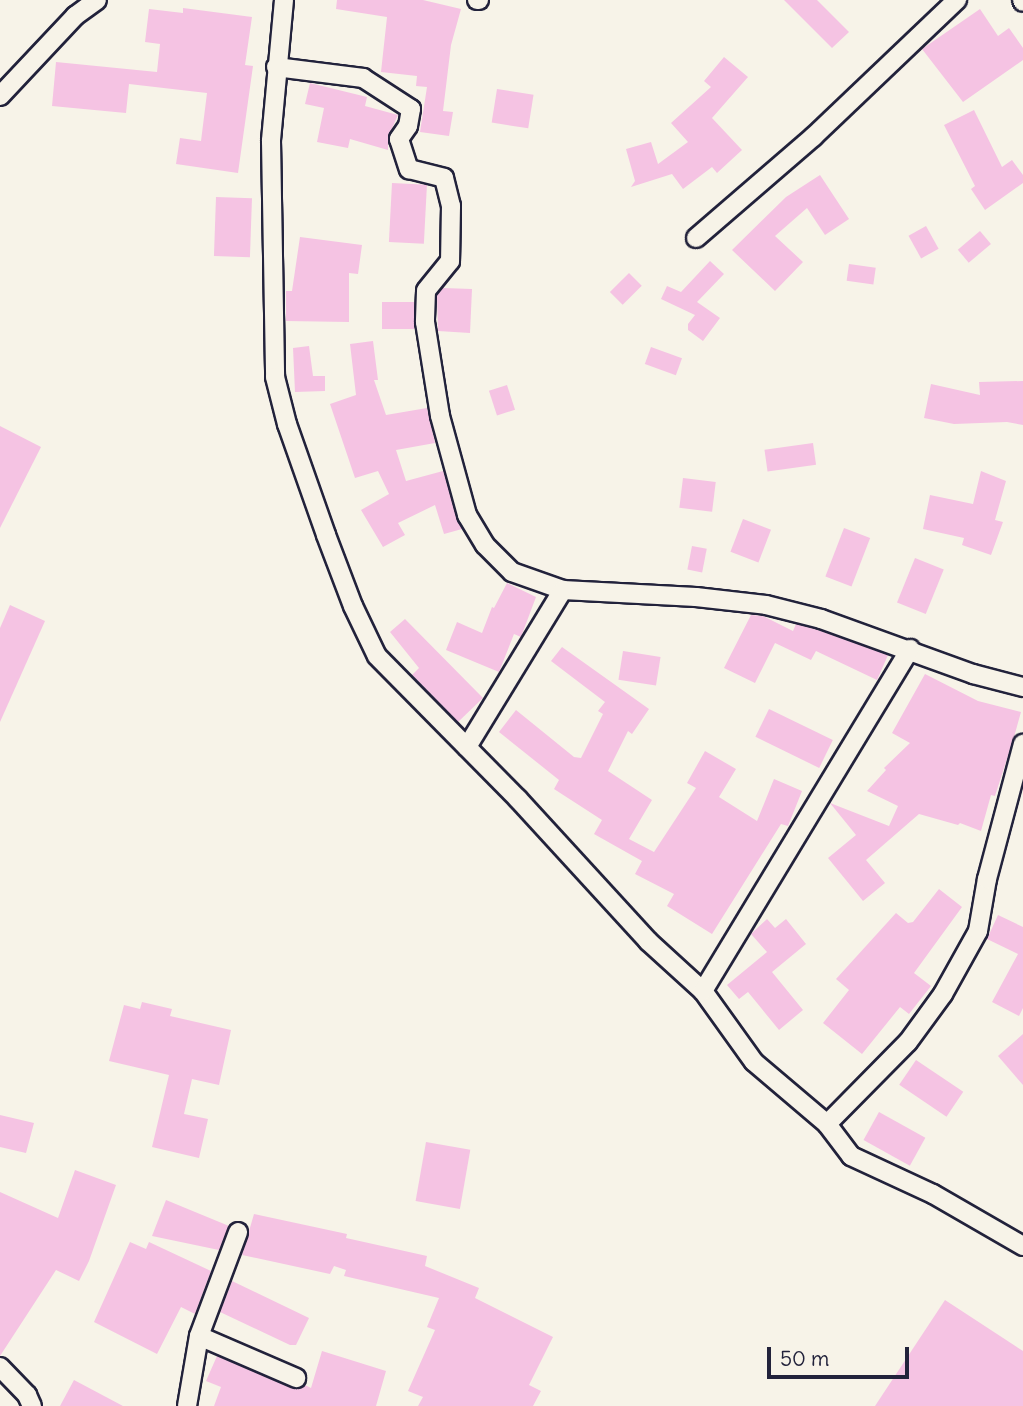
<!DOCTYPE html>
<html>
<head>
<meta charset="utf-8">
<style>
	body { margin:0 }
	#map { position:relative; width:1023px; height:1406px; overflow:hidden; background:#f7f3e8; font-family:Delius,sans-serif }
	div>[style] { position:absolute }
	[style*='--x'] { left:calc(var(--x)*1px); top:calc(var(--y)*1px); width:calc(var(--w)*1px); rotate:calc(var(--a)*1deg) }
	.building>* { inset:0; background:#f5c3e3; transform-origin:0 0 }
	.roads { filter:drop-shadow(2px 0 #22223b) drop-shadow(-2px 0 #22223b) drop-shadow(0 2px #22223b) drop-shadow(0 -2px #22223b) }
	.street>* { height:18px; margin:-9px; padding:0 9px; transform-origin:9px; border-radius:9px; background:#f7f3e8 }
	span { translate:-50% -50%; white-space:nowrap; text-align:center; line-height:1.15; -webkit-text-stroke:6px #f7f3e8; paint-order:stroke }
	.scale { position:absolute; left:767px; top:1347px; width:142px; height:32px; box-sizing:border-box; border:4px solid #22223b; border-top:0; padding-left:9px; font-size:21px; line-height:24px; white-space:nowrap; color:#22223b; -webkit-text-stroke:5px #f7f3e8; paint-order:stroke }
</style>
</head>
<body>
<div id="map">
	<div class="building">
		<div style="clip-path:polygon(337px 0,423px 0,461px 9px,451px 45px,443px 111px,453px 112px,449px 136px,420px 132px,427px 87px,416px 86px,417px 76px,381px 72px,387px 17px,336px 9px)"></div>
		<div style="clip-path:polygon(784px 0,817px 0,849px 32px,832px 48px)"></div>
		<div style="clip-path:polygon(183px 8px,252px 17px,245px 65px,253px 66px,238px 173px,176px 164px,180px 138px,201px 141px,207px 93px,129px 84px,126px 113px,52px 106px,56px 62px,157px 72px,160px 44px,145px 42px,149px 9px,183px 13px)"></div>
		<div style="clip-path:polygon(980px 9px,998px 36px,1009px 28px,1023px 48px,1023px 60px,963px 102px,922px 49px)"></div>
		<div style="clip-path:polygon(724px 57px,748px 77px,712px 118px,742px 150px,717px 173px,712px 167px,683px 189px,672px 174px,631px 187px,635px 181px,626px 149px,651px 142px,658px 164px,688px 142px,671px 123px,711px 87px,704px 81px)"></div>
		<div style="clip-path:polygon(310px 83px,367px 97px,365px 106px,398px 115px,388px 137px,388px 150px,350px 139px,348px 148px,317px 142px,324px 108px,305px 104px)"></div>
		<div style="left:497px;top:89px;width:37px;height:34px;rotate:9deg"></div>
		<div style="clip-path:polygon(974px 110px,1002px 167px,1012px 160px,1023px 175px,1023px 183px,985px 210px,971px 189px,975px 186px,944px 125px)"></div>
		<div style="clip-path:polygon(820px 175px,849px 219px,825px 235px,807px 208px,775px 236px,803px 262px,775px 291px,732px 250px,786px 197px)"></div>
		<div style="left:392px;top:183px;width:35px;height:59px;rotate:3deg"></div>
		<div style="left:216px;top:197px;width:36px;height:59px;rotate:2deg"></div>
		<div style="left:926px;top:226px;width:26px;height:20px;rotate:61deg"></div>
		<div style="left:980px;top:231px;width:17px;height:29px;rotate:50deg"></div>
		<div style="clip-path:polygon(300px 237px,362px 245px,358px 274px,349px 273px,349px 322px,286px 321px,286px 291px,292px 291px)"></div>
		<div style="clip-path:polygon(710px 261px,724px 274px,697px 302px,720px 318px,703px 341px,688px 330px,688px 324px,695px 315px,661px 299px,667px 286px,681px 292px)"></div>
		<div style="left:849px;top:264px;width:27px;height:17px;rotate:8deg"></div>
		<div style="left:629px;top:273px;width:18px;height:27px;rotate:45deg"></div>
		<div style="clip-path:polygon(443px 288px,472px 289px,470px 333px,438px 331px,437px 295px)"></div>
		<div style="left:382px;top:302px;width:32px;height:27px"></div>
		<div style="clip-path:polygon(373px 341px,378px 380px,374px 380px,386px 415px,427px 408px,435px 443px,396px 450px,406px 481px,443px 471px,462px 529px,444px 534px,435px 505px,398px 523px,405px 535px,383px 547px,361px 510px,389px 494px,378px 471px,355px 478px,330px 404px,356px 395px,350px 344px)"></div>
		<div style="clip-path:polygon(309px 346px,313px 376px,325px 376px,325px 391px,295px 392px,293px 348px)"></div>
		<div style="left:651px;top:347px;width:33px;height:18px;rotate:20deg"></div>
		<div style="clip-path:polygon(1023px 381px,1023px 425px,1007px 422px,954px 424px,924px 418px,931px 384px,980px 395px,979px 382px)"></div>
		<div style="left:507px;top:385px;width:26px;height:19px;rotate:72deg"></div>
		<div style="clip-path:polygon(0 426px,41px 447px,0 528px)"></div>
		<div style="left:813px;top:443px;width:22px;height:49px;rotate:82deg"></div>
		<div style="clip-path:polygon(981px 471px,1006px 481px,995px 520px,1003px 522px,991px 555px,962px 545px,964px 538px,923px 529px,930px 495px,973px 504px)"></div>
		<div style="left:683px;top:478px;width:33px;height:30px;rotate:7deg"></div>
		<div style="left:743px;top:519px;width:30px;height:35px;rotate:21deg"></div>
		<div style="left:844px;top:528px;width:28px;height:52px;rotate:21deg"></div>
		<div style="left:692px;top:546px;width:15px;height:24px;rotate:11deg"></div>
		<div style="left:915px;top:558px;width:31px;height:48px;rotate:22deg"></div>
		<div style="clip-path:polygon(507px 583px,536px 597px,521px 637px,514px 634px,499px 672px,446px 650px,457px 622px,482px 633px,492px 607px,494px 608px)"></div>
		<div style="clip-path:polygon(10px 605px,45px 621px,0 722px,0 628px)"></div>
		<div style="clip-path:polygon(751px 615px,763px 616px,793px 631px,796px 624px,818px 630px,888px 655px,877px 680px,816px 651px,811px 660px,775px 643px,755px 683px,724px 668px)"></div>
		<div style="clip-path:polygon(405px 619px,483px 698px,458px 722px,412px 675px,419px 668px,390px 632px)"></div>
		<div style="clip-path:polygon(562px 647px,649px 709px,632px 734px,628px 731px,608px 771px,652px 800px,629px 839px,654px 852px,696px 788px,687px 783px,705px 751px,736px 769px,719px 797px,757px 821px,774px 779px,802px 791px,788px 826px,781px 824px,712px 934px,667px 906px,674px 894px,635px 874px,642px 861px,594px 834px,602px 820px,554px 789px,559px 780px,499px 732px,516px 710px,574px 757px,581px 758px,603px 714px,598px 711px,605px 702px,551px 661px)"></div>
		<div style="left:623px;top:651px;width:38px;height:29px;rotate:9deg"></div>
		<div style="clip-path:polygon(925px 674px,978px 701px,1021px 712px,1014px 737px,995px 796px,991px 795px,981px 831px,960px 823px,958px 825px,919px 814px,866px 860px,885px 883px,863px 901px,828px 858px,856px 835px,830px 803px,889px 826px,898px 806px,867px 791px,886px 770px,884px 768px,910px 743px,892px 733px)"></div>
		<div style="left:769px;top:709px;width:71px;height:31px;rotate:26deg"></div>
		<div style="clip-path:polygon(939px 889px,962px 907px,914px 973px,931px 986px,909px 1014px,900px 1007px,862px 1054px,823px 1023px,849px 990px,836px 979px,896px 913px,908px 923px,913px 922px)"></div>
		<div style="clip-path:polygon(998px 915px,1023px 927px,1023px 1008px,1019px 1016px,992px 1002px,1018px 954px,987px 939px)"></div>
		<div style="clip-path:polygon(767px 919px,775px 928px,786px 919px,806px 944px,772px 972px,803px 1010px,779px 1030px,748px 992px,739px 999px,727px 985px,767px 952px,751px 934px)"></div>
		<div style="clip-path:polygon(142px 1002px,172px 1009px,170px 1016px,231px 1030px,219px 1085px,192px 1079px,184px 1114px,208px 1119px,199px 1158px,152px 1147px,169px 1075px,109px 1061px,124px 1005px,140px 1009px)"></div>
		<div style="clip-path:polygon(1023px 1034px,1023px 1085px,998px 1056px)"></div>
		<div style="left:916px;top:1060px;width:57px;height:30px;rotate:34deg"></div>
		<div style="left:879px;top:1112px;width:53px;height:32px;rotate:29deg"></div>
		<div style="clip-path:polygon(0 1115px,34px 1123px,26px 1153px,0 1147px)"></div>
		<div style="left:426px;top:1142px;width:45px;height:60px;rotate:10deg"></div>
		<div style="clip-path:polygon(75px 1170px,116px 1185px,89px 1261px,79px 1281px,56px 1270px,0 1356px,0 1192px,58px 1218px)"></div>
		<div style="clip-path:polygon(166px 1200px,229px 1226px,219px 1250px,152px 1236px)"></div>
		<div style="clip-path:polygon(254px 1214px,347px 1234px,346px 1238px,427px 1256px,425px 1266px,479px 1288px,475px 1298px,553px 1337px,529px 1385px,541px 1391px,533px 1406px,418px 1406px,423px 1397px,408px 1391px,435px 1330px,427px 1327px,439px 1298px,344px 1276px,346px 1270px,334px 1266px,330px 1274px,242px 1255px)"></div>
		<div style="clip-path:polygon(130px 1242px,146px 1249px,149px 1242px,211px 1271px,195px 1314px,181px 1307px,157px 1354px,94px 1322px)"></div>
		<div style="clip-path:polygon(232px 1281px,309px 1318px,296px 1345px,290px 1345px,220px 1312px)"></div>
		<div style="clip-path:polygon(945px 1300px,1023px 1351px,1023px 1406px,875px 1406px)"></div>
		<div style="clip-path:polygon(322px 1351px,386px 1371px,376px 1406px,214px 1406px,221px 1387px,206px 1381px,217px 1356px,297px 1389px,305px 1385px,311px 1388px)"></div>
		<div style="clip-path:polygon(74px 1380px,123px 1406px,60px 1406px)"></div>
	</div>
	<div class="roads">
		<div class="street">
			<div style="--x:284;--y:0;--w:142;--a:95.3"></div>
			<div style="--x:271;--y:141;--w:236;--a:89"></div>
			<div style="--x:275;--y:377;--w:49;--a:75.7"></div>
			<div style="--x:287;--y:424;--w:118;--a:70.6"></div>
			<div style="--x:326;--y:535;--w:76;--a:69.2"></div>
			<div style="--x:353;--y:606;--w:55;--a:64.4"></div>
			<div style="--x:377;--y:656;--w:201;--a:45.4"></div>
			<div style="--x:518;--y:799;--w:193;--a:47.5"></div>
			<div style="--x:648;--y:941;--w:74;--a:42.3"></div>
			<div style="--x:703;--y:991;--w:87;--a:54.3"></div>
			<div style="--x:754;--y:1062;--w:96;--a:40.3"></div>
			<div style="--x:827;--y:1124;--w:40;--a:53"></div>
			<div style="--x:851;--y:1156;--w:90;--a:24.9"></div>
			<div style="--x:933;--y:1194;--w:104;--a:30"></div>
			<div style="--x:477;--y:0;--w:2;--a:0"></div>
			<div style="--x:1022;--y:0;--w:2;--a:63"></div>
			<div style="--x:276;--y:67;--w:88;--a:7.2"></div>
			<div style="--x:363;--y:78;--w:57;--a:32.9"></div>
			<div style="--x:411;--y:109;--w:17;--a:100"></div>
			<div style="--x:408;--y:126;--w:16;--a:125"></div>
			<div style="--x:399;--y:139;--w:32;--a:72"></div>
			<div style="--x:409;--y:169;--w:36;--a:14"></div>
			<div style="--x:444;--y:178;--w:29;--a:76"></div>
			<div style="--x:451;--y:206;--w:55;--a:91"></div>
			<div style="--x:450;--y:261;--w:38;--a:129"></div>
			<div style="--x:426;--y:291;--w:31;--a:92"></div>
			<div style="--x:425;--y:322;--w:95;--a:80.9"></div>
			<div style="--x:440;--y:416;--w:103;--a:74.7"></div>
			<div style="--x:467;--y:515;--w:35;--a:59"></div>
			<div style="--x:485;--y:545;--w:38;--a:45"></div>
			<div style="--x:512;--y:572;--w:54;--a:19.4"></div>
			<div style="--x:563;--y:590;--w:133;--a:3"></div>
			<div style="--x:696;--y:597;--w:70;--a:6.5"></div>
			<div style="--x:766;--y:605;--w:57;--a:14.3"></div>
			<div style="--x:821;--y:619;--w:162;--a:19.9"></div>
			<div style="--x:973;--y:674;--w:52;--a:14.6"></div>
			<div style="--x:0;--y:96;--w:110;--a:-46.8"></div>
			<div style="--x:75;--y:16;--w:27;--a:-36"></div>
			<div style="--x:696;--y:238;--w:155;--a:-40.8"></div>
			<div style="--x:813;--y:137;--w:199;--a:-43.6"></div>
			<div style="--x:467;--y:747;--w:184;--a:-58.6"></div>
			<div style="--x:703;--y:991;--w:400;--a:-58.8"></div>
			<div style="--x:827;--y:1124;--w:115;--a:-45.4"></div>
			<div style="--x:908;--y:1042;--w:59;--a:-53.9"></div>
			<div style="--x:943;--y:994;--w:72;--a:-60.9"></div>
			<div style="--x:978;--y:931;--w:53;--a:-80.2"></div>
			<div style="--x:987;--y:879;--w:140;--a:-75.1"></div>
			<div style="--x:199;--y:1336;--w:106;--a:23.4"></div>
			<div style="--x:0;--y:1367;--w:39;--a:46"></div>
			<div style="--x:27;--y:1395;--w:12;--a:66"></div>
			<div style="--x:187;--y:1406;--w:71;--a:-80.3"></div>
			<div style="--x:199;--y:1336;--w:111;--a:-69.4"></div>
		</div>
	</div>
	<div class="scale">50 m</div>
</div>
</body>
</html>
